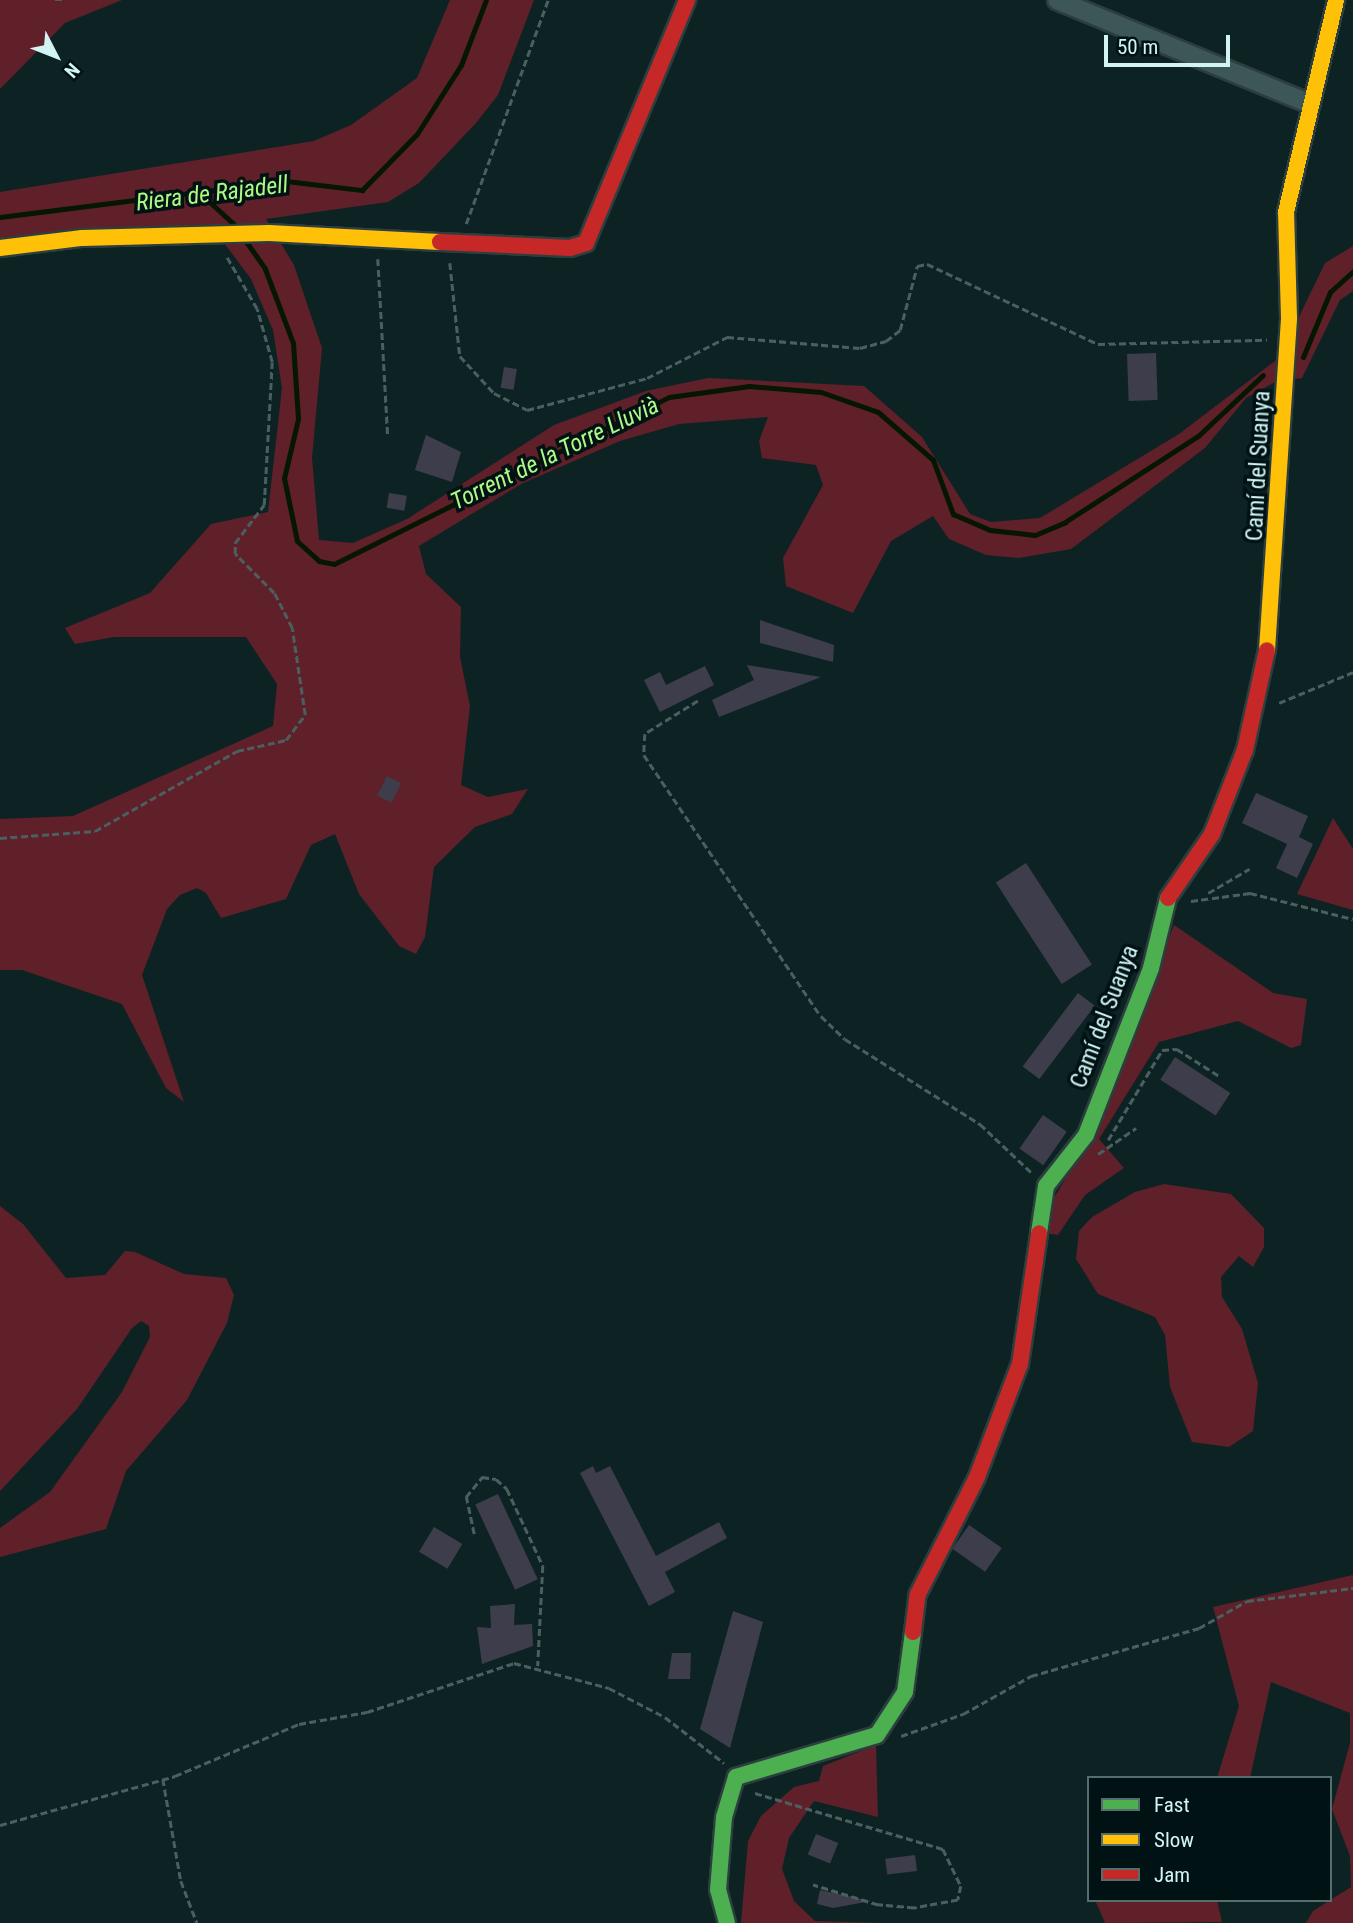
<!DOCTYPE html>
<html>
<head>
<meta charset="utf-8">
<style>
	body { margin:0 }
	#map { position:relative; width:1353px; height:1923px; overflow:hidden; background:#0d2323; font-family:"Roboto Condensed",sans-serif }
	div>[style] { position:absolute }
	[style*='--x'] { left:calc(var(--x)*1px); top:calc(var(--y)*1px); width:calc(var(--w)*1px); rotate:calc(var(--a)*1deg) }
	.green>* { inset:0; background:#5f2029 }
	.stream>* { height:5px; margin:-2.5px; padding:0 2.5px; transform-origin:2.5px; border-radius:2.5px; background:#051603 }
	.building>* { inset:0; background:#3e3d4c; transform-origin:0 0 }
	.path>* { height:2.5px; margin-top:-1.25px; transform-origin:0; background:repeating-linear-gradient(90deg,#4a5f5f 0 7px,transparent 0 10.5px) }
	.roads { filter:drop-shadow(2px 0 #2d3e3f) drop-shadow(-2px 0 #2d3e3f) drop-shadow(0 2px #2d3e3f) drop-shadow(0 -2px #2d3e3f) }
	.street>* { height:18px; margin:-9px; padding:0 9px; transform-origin:9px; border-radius:9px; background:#3d5657 }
	.fast>* { height:16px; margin:-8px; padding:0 8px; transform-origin:8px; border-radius:8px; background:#4caf50 }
	.slow>* { height:16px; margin:-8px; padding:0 8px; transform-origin:8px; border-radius:8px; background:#ffc107 }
	.jam>* { height:16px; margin:-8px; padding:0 8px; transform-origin:8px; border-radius:8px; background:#c62828 }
	span { translate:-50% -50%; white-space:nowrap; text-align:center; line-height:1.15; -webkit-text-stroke:7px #001213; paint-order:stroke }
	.street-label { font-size:23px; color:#d2f5f4 }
	.water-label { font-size:24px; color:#adf986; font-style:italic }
	.legend { position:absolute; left:1087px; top:1776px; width:245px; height:126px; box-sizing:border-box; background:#001213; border:2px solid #546d6d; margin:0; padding:9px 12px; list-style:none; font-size:21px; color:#d2f5f4 }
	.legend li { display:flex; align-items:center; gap:14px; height:35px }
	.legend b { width:35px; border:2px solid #546d6d }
	.north { position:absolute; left:21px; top:21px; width:70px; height:70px; -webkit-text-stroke:5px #001213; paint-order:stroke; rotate:132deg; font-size:19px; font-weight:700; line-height:28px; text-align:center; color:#d2f5f4 }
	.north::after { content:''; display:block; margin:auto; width:24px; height:32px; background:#d2f5f4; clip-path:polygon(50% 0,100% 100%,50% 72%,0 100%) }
	.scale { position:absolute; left:1104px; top:35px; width:126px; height:32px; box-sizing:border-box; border:4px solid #d2f5f4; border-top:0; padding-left:9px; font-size:21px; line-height:24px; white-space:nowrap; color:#d2f5f4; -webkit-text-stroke:5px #001213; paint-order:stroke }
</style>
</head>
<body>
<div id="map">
	<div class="green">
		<div style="clip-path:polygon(0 0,122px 0,65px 23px,0 89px)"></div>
		<div style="clip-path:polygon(450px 0,534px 0,498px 95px,476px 123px,419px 183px,388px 202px,266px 219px,294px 265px,322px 348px,312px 458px,319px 540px,353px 543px,407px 519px,554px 425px,646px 391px,708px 378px,864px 386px,922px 437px,970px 514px,991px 522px,1040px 518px,1179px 434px,1279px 358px,1325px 263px,1353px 246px,1353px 291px,1340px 300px,1302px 378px,1275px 382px,1246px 398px,1205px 448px,1071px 549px,1019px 558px,986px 555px,949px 539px,933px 516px,891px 541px,853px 613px,786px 586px,783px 558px,823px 485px,816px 465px,762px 458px,759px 441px,768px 417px,679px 424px,620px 441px,521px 484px,419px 546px,426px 574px,461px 607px,460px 657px,470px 706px,461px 785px,488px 797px,528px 789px,512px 814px,475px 827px,434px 867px,425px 937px,416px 954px,399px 946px,359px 894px,335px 834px,311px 845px,286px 899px,221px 918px,206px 893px,197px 888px,180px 895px,167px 909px,142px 975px,184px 1102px,166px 1088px,122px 1004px,22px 970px,0 970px,0 819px,73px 816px,273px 726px,277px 684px,246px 637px,114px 637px,75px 644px,65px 628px,150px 593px,211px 524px,268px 512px,282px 388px,273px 330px,251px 279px,210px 224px,0 242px,0 192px,314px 141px,351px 125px,417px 78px)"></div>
		<div style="clip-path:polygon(1333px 818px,1353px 849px,1353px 910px,1297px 894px)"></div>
		<div style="clip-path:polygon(1174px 925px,1273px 993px,1307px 999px,1301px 1045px,1291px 1048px,1238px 1021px,1159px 1042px,1099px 1139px,1124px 1168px,1085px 1195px,1058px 1235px,1045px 1233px,1054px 1198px,1088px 1141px)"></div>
		<div style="clip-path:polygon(1164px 1184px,1231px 1194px,1264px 1228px,1264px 1247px,1253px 1267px,1239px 1256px,1221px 1277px,1222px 1297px,1242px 1329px,1258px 1383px,1253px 1431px,1229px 1447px,1192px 1442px,1170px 1387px,1165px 1335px,1155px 1317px,1098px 1294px,1076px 1259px,1079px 1231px,1092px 1217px,1135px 1192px)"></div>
		<div style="clip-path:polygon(0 1206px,23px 1224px,66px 1278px,105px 1275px,125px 1251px,135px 1252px,184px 1274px,226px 1278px,234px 1295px,227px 1323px,187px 1400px,126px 1471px,106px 1529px,0 1557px,0 1528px,50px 1492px,122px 1392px,150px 1337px,149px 1326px,141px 1321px,132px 1328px,77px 1409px,0 1491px)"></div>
		<div style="clip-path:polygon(1353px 1575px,1353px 1923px,1306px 1923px,1313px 1911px,1351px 1887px,1350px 1856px,1332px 1809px,1350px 1743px,1350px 1713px,1271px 1682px,1250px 1778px,1217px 1778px,1239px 1706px,1213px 1607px)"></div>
		<div style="clip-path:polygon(876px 1745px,878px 1817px,814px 1801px,789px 1838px,782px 1869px,794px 1901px,815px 1921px,881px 1923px,741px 1923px,748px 1841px,761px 1816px,794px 1787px,819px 1781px,823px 1766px)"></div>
		<div style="clip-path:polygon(1095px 1900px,1217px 1900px,1222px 1922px,1105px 1923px)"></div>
	</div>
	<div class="stream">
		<div style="--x:203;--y:196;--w:45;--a:42.3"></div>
		<div style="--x:0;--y:217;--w:288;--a:-7.2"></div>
		<div style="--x:286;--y:181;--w:77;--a:6.8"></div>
		<div style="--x:362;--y:190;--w:78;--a:-45.5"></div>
		<div style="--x:417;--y:134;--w:82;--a:-57.5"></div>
		<div style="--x:461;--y:65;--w:70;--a:-69"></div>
		<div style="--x:245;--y:240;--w:35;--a:55"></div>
		<div style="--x:265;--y:269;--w:79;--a:69.3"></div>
		<div style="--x:293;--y:343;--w:76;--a:86.2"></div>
		<div style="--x:298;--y:419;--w:61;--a:103.3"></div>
		<div style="--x:284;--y:478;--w:64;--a:78.3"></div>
		<div style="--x:297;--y:541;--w:30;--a:42"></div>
		<div style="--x:319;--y:561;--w:15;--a:11"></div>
		<div style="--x:334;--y:564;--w:374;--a:-26.5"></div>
		<div style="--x:669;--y:397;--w:81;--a:-7.8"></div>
		<div style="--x:749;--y:386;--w:72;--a:4.8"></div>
		<div style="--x:821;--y:392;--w:60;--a:19.3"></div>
		<div style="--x:878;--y:412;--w:73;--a:41.1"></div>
		<div style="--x:933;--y:460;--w:58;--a:69.7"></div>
		<div style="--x:953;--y:514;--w:40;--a:23.4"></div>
		<div style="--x:990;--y:530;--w:45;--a:6.3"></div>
		<div style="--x:1035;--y:535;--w:33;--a:-23"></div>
		<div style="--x:1065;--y:522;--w:158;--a:-32.9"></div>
		<div style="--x:1198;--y:436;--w:89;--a:-43.2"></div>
		<div style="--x:1303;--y:357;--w:70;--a:-67.4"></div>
		<div style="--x:1330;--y:292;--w:31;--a:-42"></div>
	</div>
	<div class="building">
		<div style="left:1156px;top:353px;width:47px;height:29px;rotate:88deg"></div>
		<div style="left:504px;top:367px;width:13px;height:21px;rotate:9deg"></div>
		<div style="clip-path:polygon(426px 435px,461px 452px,452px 482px,415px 470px)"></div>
		<div style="left:389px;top:493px;width:18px;height:15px;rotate:9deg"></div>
		<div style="clip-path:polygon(760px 620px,834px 645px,833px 662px,760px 643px)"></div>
		<div style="clip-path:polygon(747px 665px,821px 677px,719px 717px,712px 700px,754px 680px)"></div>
		<div style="clip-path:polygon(705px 666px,714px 685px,660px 712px,644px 680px,660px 672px,666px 685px)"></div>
		<div style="left:387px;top:776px;width:16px;height:22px;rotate:27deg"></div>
		<div style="clip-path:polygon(1256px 793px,1308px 816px,1299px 837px,1313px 844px,1297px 878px,1276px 868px,1287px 844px,1242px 823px)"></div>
		<div style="left:1026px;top:863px;width:121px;height:36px;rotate:57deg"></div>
		<div style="left:1078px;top:993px;width:21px;height:92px;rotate:37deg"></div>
		<div style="left:1175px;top:1057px;width:66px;height:27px;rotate:33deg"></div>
		<div style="left:1043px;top:1115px;width:29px;height:41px;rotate:35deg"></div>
		<div style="clip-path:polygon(593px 1466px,596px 1473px,610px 1466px,656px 1556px,719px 1522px,727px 1538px,665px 1572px,675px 1592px,649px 1606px,580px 1473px)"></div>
		<div style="left:498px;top:1494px;width:94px;height:25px;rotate:65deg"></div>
		<div style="left:969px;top:1525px;width:40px;height:29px;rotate:35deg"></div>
		<div style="left:434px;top:1527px;width:33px;height:29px;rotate:31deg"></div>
		<div style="clip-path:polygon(515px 1604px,514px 1625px,532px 1624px,533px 1646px,482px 1664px,477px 1627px,491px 1628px,490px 1606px)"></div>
		<div style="clip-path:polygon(733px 1611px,763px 1622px,730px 1748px,700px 1729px)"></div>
		<div style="clip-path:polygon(672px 1653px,691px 1653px,690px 1679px,668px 1679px)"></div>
		<div style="left:816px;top:1834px;width:24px;height:22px;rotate:22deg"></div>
		<div style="left:915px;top:1855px;width:16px;height:30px;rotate:83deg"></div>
		<div style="clip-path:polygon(820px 1890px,871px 1901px,833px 1908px,817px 1904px)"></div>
	</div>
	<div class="path">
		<div style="--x:55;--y:0;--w:8;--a:0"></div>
		<div style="--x:466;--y:224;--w:239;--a:-69.9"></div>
		<div style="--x:378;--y:259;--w:177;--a:86.8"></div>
		<div style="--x:450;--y:263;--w:94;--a:83.9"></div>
		<div style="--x:460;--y:356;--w:50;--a:47.4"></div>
		<div style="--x:494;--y:393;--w:37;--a:27"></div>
		<div style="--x:527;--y:410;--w:124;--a:-14.9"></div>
		<div style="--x:647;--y:378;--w:90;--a:-27.1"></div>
		<div style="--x:727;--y:337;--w:133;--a:4.7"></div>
		<div style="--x:860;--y:348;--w:27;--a:-15"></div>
		<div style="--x:886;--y:341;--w:18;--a:-38"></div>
		<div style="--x:900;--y:330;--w:66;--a:-75.1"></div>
		<div style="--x:917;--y:266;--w:10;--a:-11"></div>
		<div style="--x:927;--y:264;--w:189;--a:25.1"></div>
		<div style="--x:1098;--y:344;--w:169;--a:-1.4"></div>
		<div style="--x:698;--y:701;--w:62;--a:148.1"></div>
		<div style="--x:645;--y:734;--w:21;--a:93"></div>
		<div style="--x:644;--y:755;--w:315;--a:55.9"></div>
		<div style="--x:821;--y:1016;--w:33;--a:44"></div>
		<div style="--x:845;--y:1039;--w:160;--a:32.2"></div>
		<div style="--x:980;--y:1124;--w:70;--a:43.3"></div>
		<div style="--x:1279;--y:703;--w:80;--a:-22.7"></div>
		<div style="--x:0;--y:838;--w:95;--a:-4.2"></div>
		<div style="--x:95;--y:831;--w:163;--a:-29.4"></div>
		<div style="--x:237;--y:751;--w:50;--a:-12.7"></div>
		<div style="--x:286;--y:740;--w:31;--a:-53"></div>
		<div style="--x:305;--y:715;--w:88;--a:-98.5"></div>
		<div style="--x:292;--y:628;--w:39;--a:-117"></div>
		<div style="--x:274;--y:593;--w:55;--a:-135"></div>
		<div style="--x:235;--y:554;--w:11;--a:-90"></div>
		<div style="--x:235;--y:543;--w:48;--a:-52.7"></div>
		<div style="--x:264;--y:505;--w:143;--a:-86.8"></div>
		<div style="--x:272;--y:362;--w:55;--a:-105.8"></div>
		<div style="--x:257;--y:309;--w:61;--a:-120.3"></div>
		<div style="--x:1208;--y:893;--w:48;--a:-30.3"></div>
		<div style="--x:1191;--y:901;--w:60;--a:-7.7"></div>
		<div style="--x:1250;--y:893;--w:106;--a:14.2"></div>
		<div style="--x:1108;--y:1140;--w:105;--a:-59"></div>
		<div style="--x:1162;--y:1050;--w:15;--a:-4"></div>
		<div style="--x:1177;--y:1049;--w:52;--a:32.5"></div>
		<div style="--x:1098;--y:1154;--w:46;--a:-34.4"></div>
		<div style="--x:474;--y:1534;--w:38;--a:-102"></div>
		<div style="--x:466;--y:1497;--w:26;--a:-51"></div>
		<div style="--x:482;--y:1477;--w:14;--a:8"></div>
		<div style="--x:496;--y:1479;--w:15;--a:42"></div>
		<div style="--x:507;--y:1489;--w:85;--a:64.9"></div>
		<div style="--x:543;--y:1566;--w:100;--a:92.9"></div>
		<div style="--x:901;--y:1736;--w:66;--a:-19.5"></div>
		<div style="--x:963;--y:1714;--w:78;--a:-29.2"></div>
		<div style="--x:1031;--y:1676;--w:175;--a:-15.9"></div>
		<div style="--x:1199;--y:1628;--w:55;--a:-29.4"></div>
		<div style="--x:1247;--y:1601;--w:107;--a:-7"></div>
		<div style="--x:163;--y:1779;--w:104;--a:80"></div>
		<div style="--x:181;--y:1881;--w:45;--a:69.1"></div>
		<div style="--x:755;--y:1793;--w:196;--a:16.6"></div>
		<div style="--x:943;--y:1849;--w:41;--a:64.1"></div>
		<div style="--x:961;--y:1886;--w:14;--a:102"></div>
		<div style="--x:958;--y:1900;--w:45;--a:169.7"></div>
		<div style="--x:914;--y:1908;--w:36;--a:-175"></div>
		<div style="--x:878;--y:1905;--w:68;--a:-162.9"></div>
		<div style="--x:0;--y:1825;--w:182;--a:-15.6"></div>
		<div style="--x:175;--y:1776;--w:134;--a:-22.8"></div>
		<div style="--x:299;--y:1724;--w:69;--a:-10"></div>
		<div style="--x:367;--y:1712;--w:155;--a:-18.4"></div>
		<div style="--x:514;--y:1663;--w:98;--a:14.7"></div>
		<div style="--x:609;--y:1688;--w:63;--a:27.4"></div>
		<div style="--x:665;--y:1717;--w:75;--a:37.9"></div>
	</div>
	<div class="roads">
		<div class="street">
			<div style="--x:1057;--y:0;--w:274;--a:22.3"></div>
		</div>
		<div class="fast">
			<div style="--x:1039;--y:1233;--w:48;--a:-81.5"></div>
			<div style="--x:1046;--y:1186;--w:65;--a:-51.9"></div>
			<div style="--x:1086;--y:1135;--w:179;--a:-68.7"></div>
			<div style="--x:1151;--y:968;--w:72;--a:-76.3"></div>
			<div style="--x:727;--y:1923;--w:34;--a:-105"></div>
			<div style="--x:718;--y:1890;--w:73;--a:-85.3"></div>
			<div style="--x:724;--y:1817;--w:42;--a:-73.3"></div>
			<div style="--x:736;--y:1777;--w:147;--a:-16.6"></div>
			<div style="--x:877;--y:1735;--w:51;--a:-56.9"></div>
			<div style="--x:905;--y:1692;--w:61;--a:-82.4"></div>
		</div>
		<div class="slow">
			<div style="--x:0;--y:248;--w:83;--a:-7"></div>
			<div style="--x:82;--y:238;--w:187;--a:-1.5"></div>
			<div style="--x:269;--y:233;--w:171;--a:3"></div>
			<div style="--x:1267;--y:650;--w:333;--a:-86.2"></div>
			<div style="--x:1289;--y:318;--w:106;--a:-91.6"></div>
			<div style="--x:1286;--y:212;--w:218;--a:-76.7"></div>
		</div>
		<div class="jam">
			<div style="--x:440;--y:242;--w:130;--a:2.6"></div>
			<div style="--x:570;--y:248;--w:17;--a:-17"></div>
			<div style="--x:586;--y:243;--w:263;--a:-67.4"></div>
			<div style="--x:1168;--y:898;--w:78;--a:-55.5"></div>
			<div style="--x:1212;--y:834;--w:90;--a:-68.6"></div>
			<div style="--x:1245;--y:750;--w:102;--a:-77.6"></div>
			<div style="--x:913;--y:1632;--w:38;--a:-83"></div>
			<div style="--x:918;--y:1594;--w:131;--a:-63.2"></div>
			<div style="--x:977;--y:1477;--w:121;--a:-69.2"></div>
			<div style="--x:1020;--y:1364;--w:132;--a:-81.7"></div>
		</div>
	</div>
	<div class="street-label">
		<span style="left:1259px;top:466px;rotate:-87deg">Camí del Suanya</span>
		<span style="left:1105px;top:1017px;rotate:-69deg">Camí del Suanya</span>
	</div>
	<div class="water-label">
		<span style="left:212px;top:194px;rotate:-7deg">Riera de Rajadell</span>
		<span style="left:555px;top:454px;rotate:-26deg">Torrent de la Torre Lluvià</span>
	</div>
	<ul class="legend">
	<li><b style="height:9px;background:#4caf50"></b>Fast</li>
	<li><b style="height:9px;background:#ffc107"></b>Slow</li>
	<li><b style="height:9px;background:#c62828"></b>Jam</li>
	</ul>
	<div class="north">N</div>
	<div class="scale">50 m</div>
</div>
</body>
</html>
